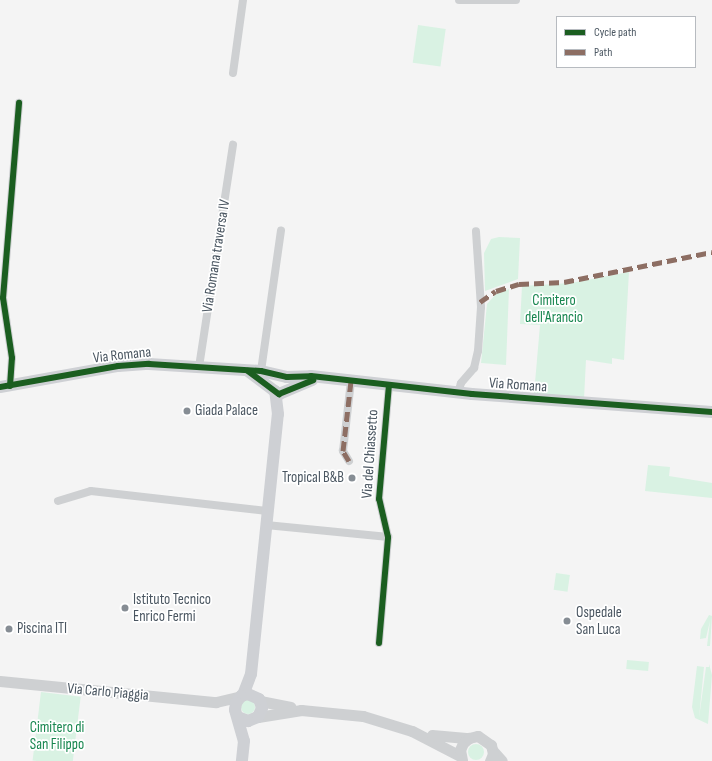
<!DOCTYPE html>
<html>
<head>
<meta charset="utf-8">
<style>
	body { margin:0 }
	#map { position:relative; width:712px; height:761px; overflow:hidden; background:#f4f4f4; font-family:"Sofia Sans Condensed",sans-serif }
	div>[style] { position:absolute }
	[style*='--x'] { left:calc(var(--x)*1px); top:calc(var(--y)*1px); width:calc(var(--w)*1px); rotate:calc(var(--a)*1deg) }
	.green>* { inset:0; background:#d9f2e3; transform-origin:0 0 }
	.round { border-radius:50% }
	.minor>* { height:8px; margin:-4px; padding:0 4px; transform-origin:4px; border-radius:4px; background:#ced0d2 }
	.tertiary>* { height:11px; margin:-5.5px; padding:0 5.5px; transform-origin:5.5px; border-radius:5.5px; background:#ced0d2 }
	.secondary>* { height:12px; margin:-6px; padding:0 6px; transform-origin:6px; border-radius:6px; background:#ced0d4 }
	.quiet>* { height:5px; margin-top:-2.5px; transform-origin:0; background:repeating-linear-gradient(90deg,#8d6e63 0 10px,transparent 0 15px) }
	.cycleway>* { height:6px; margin:-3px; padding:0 3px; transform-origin:3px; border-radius:3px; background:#1b5e20 }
	.dots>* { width:11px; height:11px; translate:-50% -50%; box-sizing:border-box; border:2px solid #fff; border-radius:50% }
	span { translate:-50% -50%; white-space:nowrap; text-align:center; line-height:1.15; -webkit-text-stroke:3.5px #fff; paint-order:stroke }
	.street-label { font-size:15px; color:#4a5661 }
	.park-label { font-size:15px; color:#17864f }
	.poi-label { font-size:15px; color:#4a5661 }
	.left { translate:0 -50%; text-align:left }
	.right { translate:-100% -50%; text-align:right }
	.legend { position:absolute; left:556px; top:16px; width:140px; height:52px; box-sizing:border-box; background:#fff; border:1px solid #b7bbc0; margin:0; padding:5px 7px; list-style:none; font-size:12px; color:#4a5661 }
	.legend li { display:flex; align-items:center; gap:8px; height:20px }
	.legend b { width:20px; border:1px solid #b7bbc0 }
</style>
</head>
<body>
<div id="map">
	<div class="green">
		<div style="left:418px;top:25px;width:28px;height:38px;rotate:8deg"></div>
		<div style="clip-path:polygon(499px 237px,520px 238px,518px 279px,485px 291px,484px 253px,491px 239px)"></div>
		<div style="clip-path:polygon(629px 272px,624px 360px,612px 358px,612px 364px,586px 360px,584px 399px,534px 394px,540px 325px,520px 324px,522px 286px,571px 283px)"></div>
		<div style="clip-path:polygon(509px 289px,506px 365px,481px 363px,487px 304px,496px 294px)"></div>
		<div style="clip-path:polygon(648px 465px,670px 467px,669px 476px,712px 483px,712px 498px,645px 491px)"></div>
		<div style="left:556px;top:573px;width:14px;height:17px;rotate:8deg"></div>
		<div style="clip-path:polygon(709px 615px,712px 616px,710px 646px,707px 646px,710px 621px,706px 638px,700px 639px,701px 629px)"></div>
		<div style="left:627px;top:660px;width:22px;height:9px;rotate:5deg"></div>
		<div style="clip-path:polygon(709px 664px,712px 675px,708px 724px,695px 718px,692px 707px,697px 666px,704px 667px,699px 718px,706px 667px,709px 667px)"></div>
		<div style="left:41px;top:692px;width:40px;height:69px;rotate:7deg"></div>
		<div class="round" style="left:241px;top:700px;width:14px;height:14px"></div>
		<div class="round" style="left:468px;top:744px;width:16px;height:16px"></div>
	</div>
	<div class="minor">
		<div style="--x:459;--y:0;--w:57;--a:0"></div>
		<div style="--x:233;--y:73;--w:74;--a:-82.2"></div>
		<div style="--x:199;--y:367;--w:225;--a:-81.3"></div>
		<div style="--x:261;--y:371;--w:142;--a:-81.9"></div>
		<div style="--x:10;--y:386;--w:28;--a:-86"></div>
		<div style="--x:12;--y:358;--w:61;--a:-98.5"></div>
		<div style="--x:3;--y:298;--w:196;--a:-85.3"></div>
		<div style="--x:458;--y:393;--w:10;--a:-73"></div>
		<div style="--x:461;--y:383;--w:20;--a:-49"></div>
		<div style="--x:474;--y:368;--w:17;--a:-77"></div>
		<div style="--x:478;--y:351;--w:44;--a:-86.1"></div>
		<div style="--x:481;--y:307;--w:76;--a:-93.8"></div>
		<div style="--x:349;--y:461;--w:12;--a:-121"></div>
		<div style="--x:343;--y:451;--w:70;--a:-83.5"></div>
		<div style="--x:58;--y:501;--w:34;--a:-17"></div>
		<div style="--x:91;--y:491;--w:177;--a:6.5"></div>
		<div style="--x:266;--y:525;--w:123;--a:5.6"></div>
		<div style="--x:379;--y:643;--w:106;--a:-85.1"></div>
		<div style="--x:388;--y:537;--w:39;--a:-103"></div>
		<div style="--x:379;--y:499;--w:114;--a:-85"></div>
	</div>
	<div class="tertiary">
		<div style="--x:0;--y:681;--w:217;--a:5.6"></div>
		<div style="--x:216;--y:702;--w:26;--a:-13"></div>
		<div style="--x:260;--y:701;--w:31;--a:11"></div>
		<div style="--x:258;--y:717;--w:44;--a:-9.2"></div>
		<div style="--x:301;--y:710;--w:62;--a:5.5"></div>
		<div style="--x:363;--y:716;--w:51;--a:17"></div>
		<div style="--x:412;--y:731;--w:54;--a:27.5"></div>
		<div style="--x:432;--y:735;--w:37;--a:5"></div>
		<div style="--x:493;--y:751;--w:13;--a:48"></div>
		<div style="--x:462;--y:760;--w:10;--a:-101"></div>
		<div style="--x:460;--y:750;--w:8;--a:-67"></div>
		<div style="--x:463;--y:743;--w:8;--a:-40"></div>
		<div style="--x:469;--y:738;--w:9;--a:-13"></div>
		<div style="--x:478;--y:736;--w:16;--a:35"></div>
		<div style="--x:491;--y:745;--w:9;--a:77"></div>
		<div style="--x:493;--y:754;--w:8;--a:113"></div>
	</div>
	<div class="secondary">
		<div style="--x:248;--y:371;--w:39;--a:37"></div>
		<div style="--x:279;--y:394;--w:36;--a:-23"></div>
		<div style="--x:0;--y:387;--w:120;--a:-10.1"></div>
		<div style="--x:118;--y:366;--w:31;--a:-4"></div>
		<div style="--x:149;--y:364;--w:112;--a:3.6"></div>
		<div style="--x:261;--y:371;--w:27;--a:13"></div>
		<div style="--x:287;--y:377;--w:24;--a:-2"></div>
		<div style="--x:311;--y:376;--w:162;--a:6.4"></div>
		<div style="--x:472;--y:394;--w:241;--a:4.3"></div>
		<div style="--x:243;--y:695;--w:22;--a:-69"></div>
		<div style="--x:251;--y:674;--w:261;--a:-84.1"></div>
		<div style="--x:278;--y:414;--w:23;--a:-97"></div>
		<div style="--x:238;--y:717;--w:11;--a:22"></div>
		<div style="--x:248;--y:721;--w:11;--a:-22"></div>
		<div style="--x:258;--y:717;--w:10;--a:-66"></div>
		<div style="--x:262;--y:708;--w:9;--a:-108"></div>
		<div style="--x:259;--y:699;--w:12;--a:-156"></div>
		<div style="--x:248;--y:694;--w:7;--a:164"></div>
		<div style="--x:241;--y:696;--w:9;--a:126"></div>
		<div style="--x:236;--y:703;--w:7;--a:98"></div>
		<div style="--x:235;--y:710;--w:32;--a:74"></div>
		<div style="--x:244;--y:741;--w:20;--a:96"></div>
	</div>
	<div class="quiet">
		<div style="--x:480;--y:302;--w:19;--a:-35"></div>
		<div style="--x:496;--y:291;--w:24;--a:-17"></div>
		<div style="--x:519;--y:284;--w:45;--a:-2.5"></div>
		<div style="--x:564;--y:282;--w:151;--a:-11.5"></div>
		<div style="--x:349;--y:461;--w:12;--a:-121"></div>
		<div style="--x:343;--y:451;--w:70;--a:-83.5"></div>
	</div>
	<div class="cycleway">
		<div style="--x:248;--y:371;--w:39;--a:37"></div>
		<div style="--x:279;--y:394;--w:37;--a:-22"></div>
		<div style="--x:10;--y:386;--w:28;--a:-86"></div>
		<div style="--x:12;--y:358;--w:61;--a:-98.5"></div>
		<div style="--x:3;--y:298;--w:196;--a:-85.3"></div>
		<div style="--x:0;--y:387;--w:120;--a:-10.1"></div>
		<div style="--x:118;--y:366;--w:31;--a:-4"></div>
		<div style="--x:149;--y:364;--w:112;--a:3.6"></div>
		<div style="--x:261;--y:371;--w:27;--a:13"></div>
		<div style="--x:287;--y:377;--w:24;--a:-2"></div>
		<div style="--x:311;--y:376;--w:162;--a:6.4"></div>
		<div style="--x:472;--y:394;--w:241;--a:4.3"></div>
		<div style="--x:379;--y:643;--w:106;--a:-85.1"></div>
		<div style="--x:388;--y:537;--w:39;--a:-103"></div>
		<div style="--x:379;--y:499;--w:114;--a:-85"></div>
	</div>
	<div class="dots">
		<div style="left:187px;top:411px;background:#868d94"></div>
		<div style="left:352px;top:478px;background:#868d94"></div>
		<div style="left:125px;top:608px;background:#868d94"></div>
		<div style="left:567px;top:621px;background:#868d94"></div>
		<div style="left:9px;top:629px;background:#868d94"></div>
	</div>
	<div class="street-label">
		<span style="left:216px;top:256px;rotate:-81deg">Via Romana traversa IV</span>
		<span style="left:122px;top:355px;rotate:-6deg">Via Romana</span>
		<span style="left:518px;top:385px;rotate:4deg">Via Romana</span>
		<span style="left:370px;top:454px;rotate:-86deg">Via del Chiassetto</span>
		<span style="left:108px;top:692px;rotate:5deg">Via Carlo Piaggia</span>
	</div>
	<div class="park-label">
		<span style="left:554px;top:309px">Cimitero<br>dell'Arancio</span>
		<span style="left:57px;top:736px">Cimitero di<br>San Filippo</span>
	</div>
	<div class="poi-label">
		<span class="left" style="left:195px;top:411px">Giada Palace</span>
		<span class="right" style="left:344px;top:478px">Tropical B&amp;B</span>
		<span class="left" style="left:133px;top:608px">Istituto Tecnico<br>Enrico Fermi</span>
		<span class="left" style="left:576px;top:621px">Ospedale<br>San Luca</span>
		<span class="left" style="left:17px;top:629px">Piscina ITI</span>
	</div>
	<ul class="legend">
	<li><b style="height:5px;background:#1b5e20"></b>Cycle path</li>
	<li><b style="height:5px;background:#8d6e63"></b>Path</li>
	</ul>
</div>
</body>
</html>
